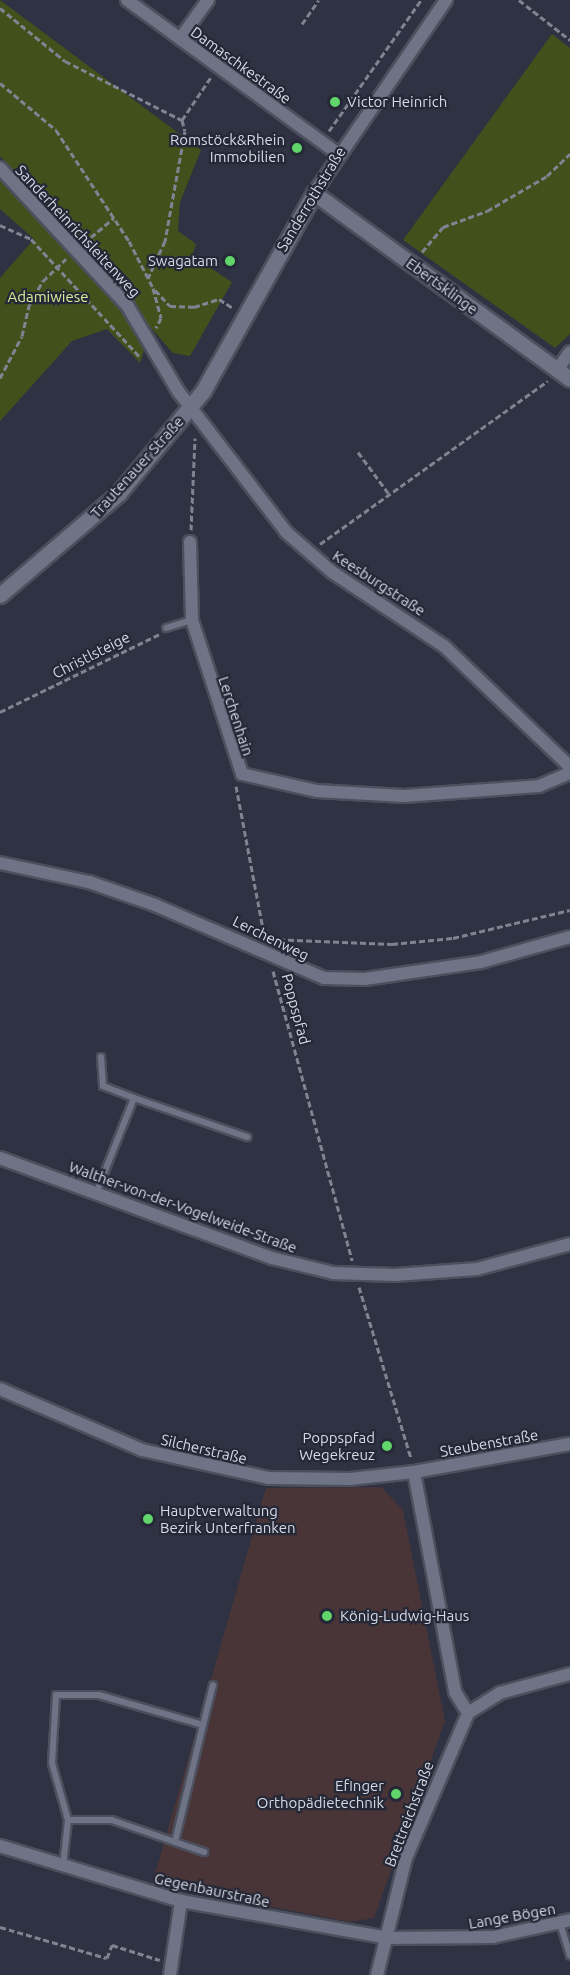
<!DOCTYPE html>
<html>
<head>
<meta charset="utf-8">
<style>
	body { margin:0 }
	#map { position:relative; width:570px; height:1975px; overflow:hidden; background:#2e3242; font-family:Ubuntu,sans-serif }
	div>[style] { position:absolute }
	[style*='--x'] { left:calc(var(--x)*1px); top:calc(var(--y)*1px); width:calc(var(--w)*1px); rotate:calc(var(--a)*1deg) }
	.medical>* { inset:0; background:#493438 }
	.green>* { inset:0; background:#42511c }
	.path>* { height:3px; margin-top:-1.5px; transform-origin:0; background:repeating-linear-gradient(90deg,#808391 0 6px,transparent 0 9px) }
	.roads { filter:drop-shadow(2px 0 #4c505d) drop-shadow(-2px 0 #4c505d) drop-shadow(0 2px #4c505d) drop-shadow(0 -2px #4c505d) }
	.service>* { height:6px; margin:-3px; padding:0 3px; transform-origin:3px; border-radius:3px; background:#6e7385 }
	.minor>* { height:12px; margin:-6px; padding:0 6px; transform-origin:6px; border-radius:6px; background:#6e7385 }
	.tertiary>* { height:15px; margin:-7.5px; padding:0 7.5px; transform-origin:7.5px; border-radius:7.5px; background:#6e7385 }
	.dots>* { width:16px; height:16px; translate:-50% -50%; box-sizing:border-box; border:3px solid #242837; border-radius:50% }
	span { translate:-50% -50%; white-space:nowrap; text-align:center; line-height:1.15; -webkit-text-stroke:4.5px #242837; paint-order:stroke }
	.street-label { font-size:15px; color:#d7dae4 }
	.poi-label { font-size:15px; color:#d7dae4 }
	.left { translate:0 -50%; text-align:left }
	.right { translate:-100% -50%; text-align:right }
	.park-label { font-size:15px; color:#d5f097 }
</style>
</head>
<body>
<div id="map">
	<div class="medical">
		<div style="clip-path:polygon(381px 1487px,403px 1510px,445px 1721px,374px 1918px,350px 1922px,152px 1884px,266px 1488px)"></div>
	</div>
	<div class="green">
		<div style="clip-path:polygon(0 0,201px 150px,180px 202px,178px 231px,196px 244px,192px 256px,232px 282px,190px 356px,173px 353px,0 156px)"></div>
		<div style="clip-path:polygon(552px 34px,570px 48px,570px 334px,555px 348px,403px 240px)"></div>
		<div style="clip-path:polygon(0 176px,122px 308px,145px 347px,140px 363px,107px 329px,72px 341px,0 421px,0 278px,34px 239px,0 209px)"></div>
	</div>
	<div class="path">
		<div style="--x:519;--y:0;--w:65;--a:38.1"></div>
		<div style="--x:0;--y:8;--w:84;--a:39.2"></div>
		<div style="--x:65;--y:61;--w:131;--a:26.8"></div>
		<div style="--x:182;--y:120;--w:11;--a:75"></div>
		<div style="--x:185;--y:131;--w:112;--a:100.3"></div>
		<div style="--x:165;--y:241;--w:41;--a:114.7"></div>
		<div style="--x:302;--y:24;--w:29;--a:-55"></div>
		<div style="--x:0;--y:83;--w:73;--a:40"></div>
		<div style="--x:56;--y:130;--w:133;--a:56.7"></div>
		<div style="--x:129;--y:241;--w:53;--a:62.9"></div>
		<div style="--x:153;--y:288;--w:31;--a:75"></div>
		<div style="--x:161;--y:318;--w:11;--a:117"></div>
		<div style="--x:182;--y:120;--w:52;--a:-56"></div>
		<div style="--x:329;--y:131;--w:160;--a:-54.9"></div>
		<div style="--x:0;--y:225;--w:34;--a:24"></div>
		<div style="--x:31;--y:239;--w:162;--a:47.3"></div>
		<div style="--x:84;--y:243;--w:39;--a:-40"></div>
		<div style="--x:422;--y:252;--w:33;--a:-50"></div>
		<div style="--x:443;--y:227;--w:47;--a:-20"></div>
		<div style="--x:487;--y:211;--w:69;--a:-30.3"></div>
		<div style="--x:547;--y:176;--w:32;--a:-44"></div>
		<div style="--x:155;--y:290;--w:22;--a:47"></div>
		<div style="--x:170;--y:306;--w:24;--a:2"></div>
		<div style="--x:194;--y:307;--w:26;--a:-18"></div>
		<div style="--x:219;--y:299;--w:17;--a:33"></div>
		<div style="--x:0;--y:378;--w:47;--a:-62.4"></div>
		<div style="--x:22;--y:336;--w:32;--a:-77"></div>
		<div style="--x:29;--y:305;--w:28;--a:-60"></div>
		<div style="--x:43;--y:281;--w:32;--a:-44"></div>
		<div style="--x:358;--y:452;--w:52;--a:53.6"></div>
		<div style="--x:191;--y:530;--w:92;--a:-87.5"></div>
		<div style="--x:320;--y:544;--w:280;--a:-35.6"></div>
		<div style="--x:0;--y:712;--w:178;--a:-26"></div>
		<div style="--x:236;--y:786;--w:156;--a:79.3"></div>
		<div style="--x:270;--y:939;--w:122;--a:2.3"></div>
		<div style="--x:392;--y:944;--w:61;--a:-5.6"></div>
		<div style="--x:453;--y:938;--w:120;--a:-13.5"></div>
		<div style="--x:273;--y:971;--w:300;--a:74.7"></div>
		<div style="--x:359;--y:1287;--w:179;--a:73.1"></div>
		<div style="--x:0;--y:1927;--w:111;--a:16.2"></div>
		<div style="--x:107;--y:1958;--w:14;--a:-69"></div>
		<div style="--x:112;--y:1945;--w:50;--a:17.4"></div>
	</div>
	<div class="roads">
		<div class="service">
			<div style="--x:166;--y:628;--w:27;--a:-17"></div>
			<div style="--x:101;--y:1057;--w:29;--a:86"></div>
			<div style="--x:103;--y:1086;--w:33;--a:21"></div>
			<div style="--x:97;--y:1191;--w:100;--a:-68.3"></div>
			<div style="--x:134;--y:1098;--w:120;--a:19"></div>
			<div style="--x:203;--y:1725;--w:41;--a:-76"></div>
			<div style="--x:175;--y:1842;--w:31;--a:19"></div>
			<div style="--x:63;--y:1866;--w:46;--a:-83.8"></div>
			<div style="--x:68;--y:1820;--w:59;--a:-105.7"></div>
			<div style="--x:52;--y:1763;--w:68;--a:-86.6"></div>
			<div style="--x:56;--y:1695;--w:43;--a:0"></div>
			<div style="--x:99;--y:1695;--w:108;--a:16.1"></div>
			<div style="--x:203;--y:1725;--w:120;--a:103.5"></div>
			<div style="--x:175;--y:1842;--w:67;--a:-160.8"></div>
			<div style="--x:112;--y:1820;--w:44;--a:180"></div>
			<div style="--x:560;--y:1923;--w:34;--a:73"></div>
		</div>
		<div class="minor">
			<div style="--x:127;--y:0;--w:260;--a:36.1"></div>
			<div style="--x:180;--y:39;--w:48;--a:-54.3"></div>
			<div style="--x:0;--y:168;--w:187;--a:47.2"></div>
			<div style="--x:127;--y:305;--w:100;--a:59.3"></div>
			<div style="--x:178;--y:391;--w:178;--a:52.5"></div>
			<div style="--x:286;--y:532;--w:61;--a:41"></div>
			<div style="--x:332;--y:572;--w:134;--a:33.5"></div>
			<div style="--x:444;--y:646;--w:175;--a:43.8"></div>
			<div style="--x:314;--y:193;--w:234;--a:-55.6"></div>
			<div style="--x:557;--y:370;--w:22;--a:-54"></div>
			<div style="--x:190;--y:542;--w:78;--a:88.5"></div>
			<div style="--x:192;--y:620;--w:162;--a:72"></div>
			<div style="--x:242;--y:774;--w:77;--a:12.8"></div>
			<div style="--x:317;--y:791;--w:87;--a:3.3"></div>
			<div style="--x:404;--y:796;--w:135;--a:-4.2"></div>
			<div style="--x:539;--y:786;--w:34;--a:-23"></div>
			<div style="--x:0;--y:863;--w:91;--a:12.1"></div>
			<div style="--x:89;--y:882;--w:70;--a:19.2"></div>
			<div style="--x:155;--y:905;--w:184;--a:23.4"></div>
			<div style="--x:324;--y:978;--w:41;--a:1.4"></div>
			<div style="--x:365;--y:979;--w:117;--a:-8.3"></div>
			<div style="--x:481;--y:962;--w:92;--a:-15.7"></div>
			<div style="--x:0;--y:1158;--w:290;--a:20.2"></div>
			<div style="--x:272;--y:1258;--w:63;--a:13.8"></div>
			<div style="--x:333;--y:1273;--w:62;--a:1.8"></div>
			<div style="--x:395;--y:1275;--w:82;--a:-4.2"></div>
			<div style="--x:477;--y:1269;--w:96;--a:-15"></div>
			<div style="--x:0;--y:1389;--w:155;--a:23.2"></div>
			<div style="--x:142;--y:1450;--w:129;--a:12.5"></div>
			<div style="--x:268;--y:1478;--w:82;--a:0.7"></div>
			<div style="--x:350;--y:1479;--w:64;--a:-6.2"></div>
			<div style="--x:414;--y:1472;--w:158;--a:-10.2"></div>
			<div style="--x:414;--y:1472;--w:224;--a:79.4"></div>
			<div style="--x:455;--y:1692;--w:25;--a:58"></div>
			<div style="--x:0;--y:1846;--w:189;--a:16.9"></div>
			<div style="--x:181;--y:1901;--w:210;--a:10.1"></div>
			<div style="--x:388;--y:1938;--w:105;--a:-0.5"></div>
			<div style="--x:493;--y:1937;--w:79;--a:-12.4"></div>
			<div style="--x:170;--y:1975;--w:75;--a:-81.5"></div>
			<div style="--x:377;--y:1975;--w:121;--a:-76.1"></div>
			<div style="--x:406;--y:1858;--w:158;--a:-66.8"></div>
			<div style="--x:468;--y:1713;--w:38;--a:-32"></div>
			<div style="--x:500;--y:1693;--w:73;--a:-15.2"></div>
		</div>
		<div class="tertiary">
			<div style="--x:0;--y:595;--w:157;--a:-40.6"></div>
			<div style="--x:119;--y:493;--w:132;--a:-50.5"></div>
			<div style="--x:203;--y:391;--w:227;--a:-60.7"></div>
			<div style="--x:314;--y:193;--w:316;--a:36"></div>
		</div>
	</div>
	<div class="dots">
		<div style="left:335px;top:102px;background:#61d46a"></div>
		<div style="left:297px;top:148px;background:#61d46a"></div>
		<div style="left:230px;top:261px;background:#61d46a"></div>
		<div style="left:387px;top:1446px;background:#61d46a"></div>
		<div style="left:148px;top:1519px;background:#61d46a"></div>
		<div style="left:327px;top:1616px;background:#61d46a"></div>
		<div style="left:396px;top:1794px;background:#61d46a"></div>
	</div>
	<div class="street-label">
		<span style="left:241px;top:65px;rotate:36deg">Damaschkestraße</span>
		<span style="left:311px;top:199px;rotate:-59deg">Sanderrothstraße</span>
		<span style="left:78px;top:231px;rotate:47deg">Sanderheinrichsleitenweg</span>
		<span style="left:442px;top:286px;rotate:36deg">Ebertsklinge</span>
		<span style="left:137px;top:467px;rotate:-48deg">Trautenauer Straße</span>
		<span style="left:379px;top:583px;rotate:33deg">Keesburgstraße</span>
		<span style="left:91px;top:655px;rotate:-27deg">Christlsteige</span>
		<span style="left:236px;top:716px;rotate:72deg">Lerchenhain</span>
		<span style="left:271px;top:938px;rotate:26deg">Lerchenweg</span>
		<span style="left:296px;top:1009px;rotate:75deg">Poppspfad</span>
		<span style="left:183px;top:1207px;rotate:20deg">Walther-von-der-Vogelweide-Straße</span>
		<span style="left:489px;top:1443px;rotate:-10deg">Steubenstraße</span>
		<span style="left:204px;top:1449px;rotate:13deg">Silcherstraße</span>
		<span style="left:409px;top:1814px;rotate:-69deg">Brettreichstraße</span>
		<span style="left:212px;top:1890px;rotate:12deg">Gegenbaurstraße</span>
		<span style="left:512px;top:1916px;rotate:-10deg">Lange Bögen</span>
	</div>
	<div class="poi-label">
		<span class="left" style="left:347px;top:102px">Victor Heinrich</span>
		<span class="right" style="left:285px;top:148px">Romstöck&amp;Rhein<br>Immobilien</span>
		<span class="right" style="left:218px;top:261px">Swagatam</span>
		<span class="right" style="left:375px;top:1446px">Poppspfad<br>Wegekreuz</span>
		<span class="left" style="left:160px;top:1519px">Hauptverwaltung<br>Bezirk Unterfranken</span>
		<span class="left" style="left:340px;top:1616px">König-Ludwig-Haus</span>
		<span class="right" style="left:384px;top:1794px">Efinger<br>Orthopädietechnik</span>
	</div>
	<div class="park-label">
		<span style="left:48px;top:297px">Adamiwiese</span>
	</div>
</div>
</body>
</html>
